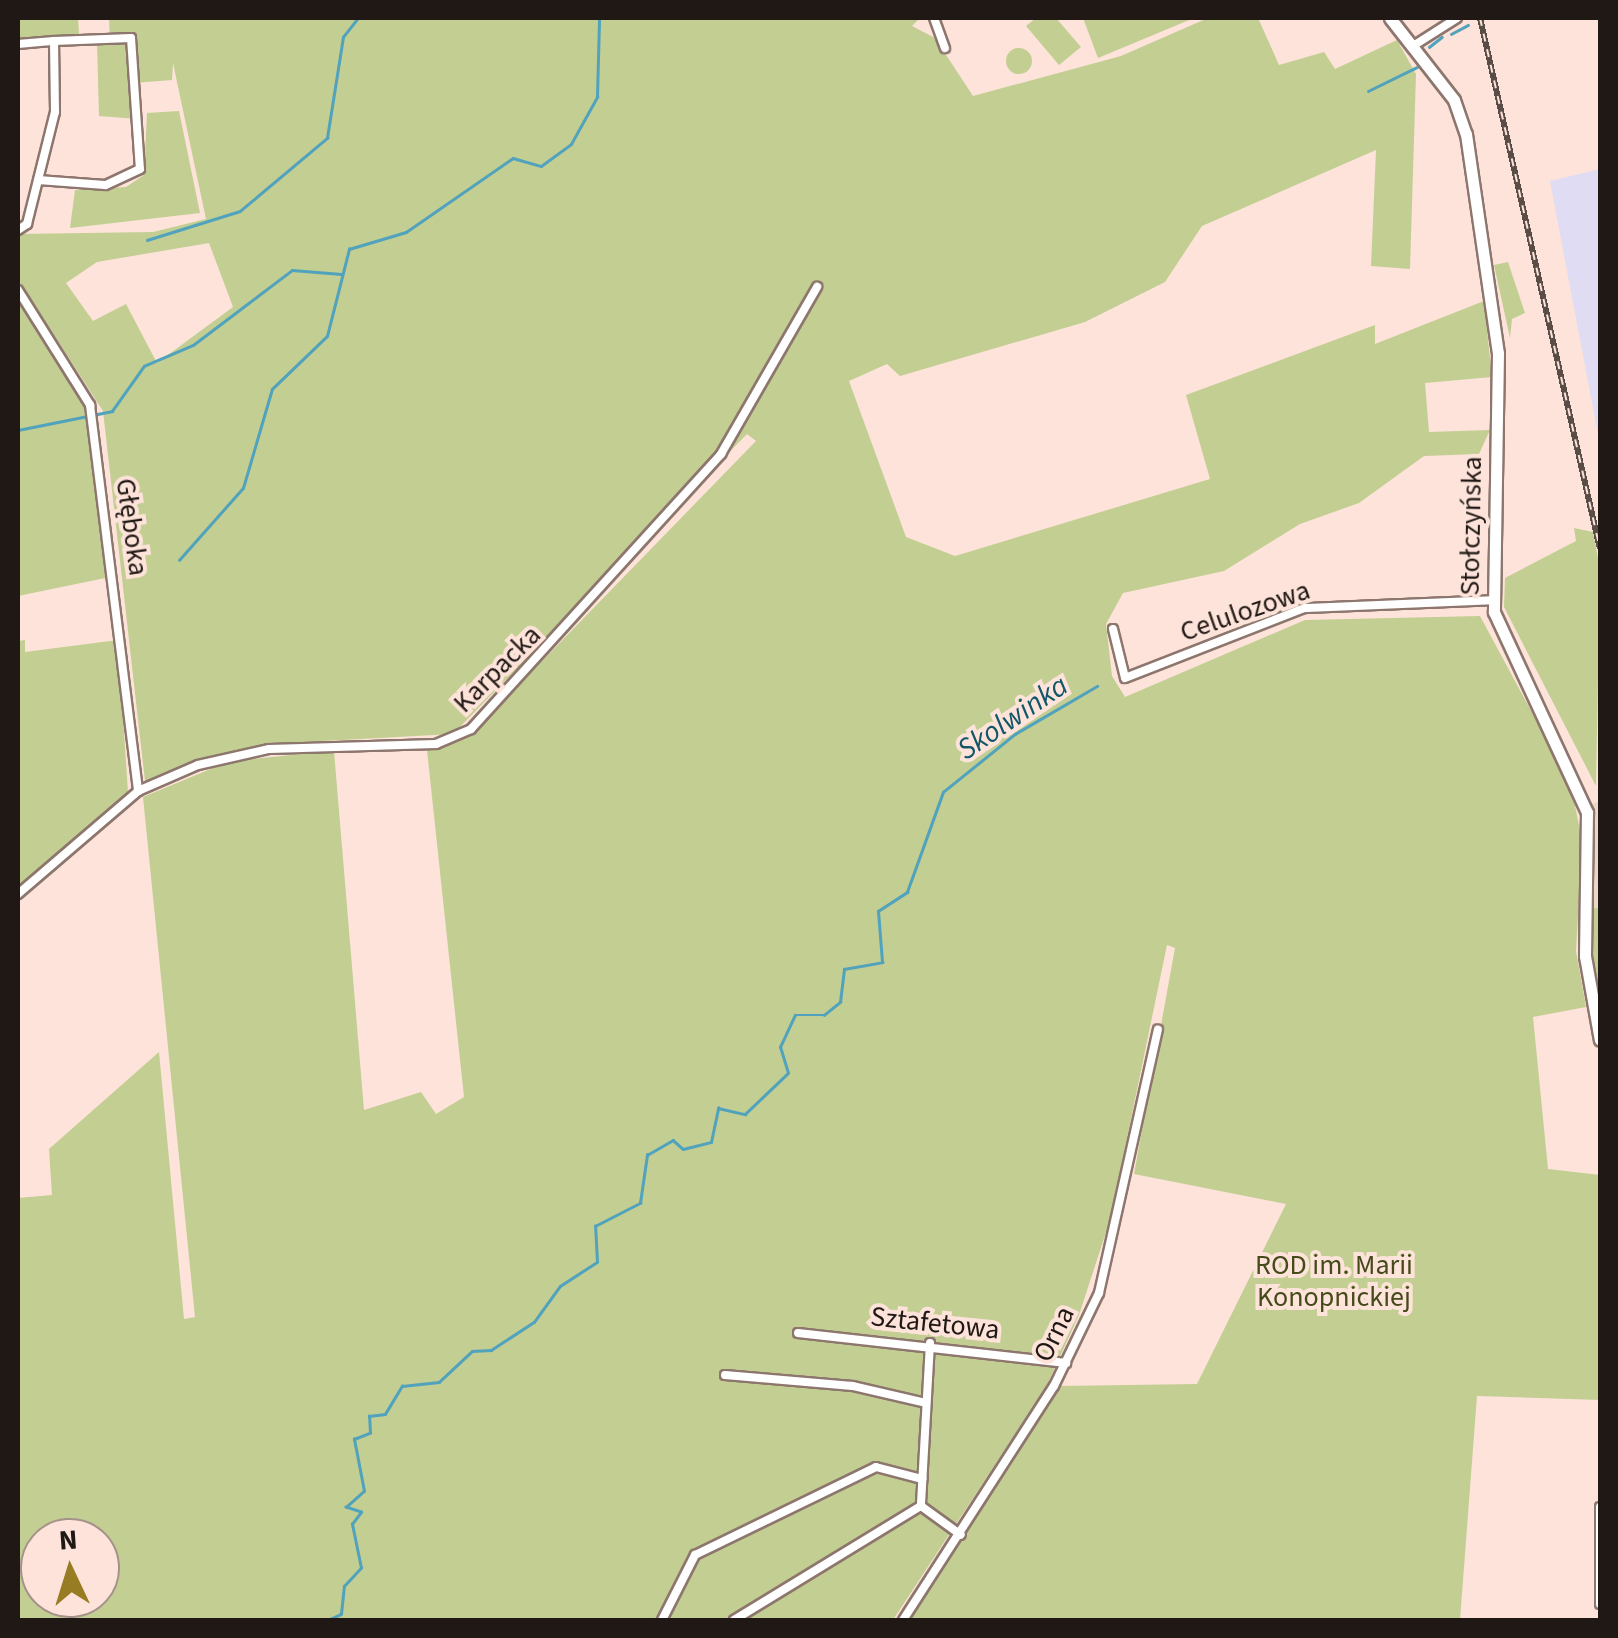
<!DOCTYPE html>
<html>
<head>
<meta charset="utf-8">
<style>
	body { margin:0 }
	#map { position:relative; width:1618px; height:1638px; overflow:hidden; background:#fde3d9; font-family:"Source Sans 3",sans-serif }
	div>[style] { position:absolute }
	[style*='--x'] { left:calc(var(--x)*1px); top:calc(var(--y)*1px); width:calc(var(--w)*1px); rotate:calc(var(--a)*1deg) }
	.commercial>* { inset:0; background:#ebd7c8 }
	.industrial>* { inset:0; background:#dfdcf3 }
	.green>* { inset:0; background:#c3ce92 }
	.round { border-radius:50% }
	.stream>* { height:2.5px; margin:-1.25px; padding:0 1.25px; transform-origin:1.25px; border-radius:1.25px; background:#50a2bd }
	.roads { filter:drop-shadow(2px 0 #8d766d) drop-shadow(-2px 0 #8d766d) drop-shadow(0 2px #8d766d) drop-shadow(0 -2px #8d766d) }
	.street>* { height:8px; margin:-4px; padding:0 4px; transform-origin:4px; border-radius:4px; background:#fff }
	.secondary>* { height:11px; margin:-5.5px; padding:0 5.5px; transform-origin:5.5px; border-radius:5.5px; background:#fff }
	.rail>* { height:6px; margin-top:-3px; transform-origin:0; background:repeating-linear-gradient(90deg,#fde3d9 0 8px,#5a4d47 0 16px); box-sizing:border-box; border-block:2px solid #5a4d47 }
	span { translate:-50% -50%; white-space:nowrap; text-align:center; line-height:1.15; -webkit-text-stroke:8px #fde3d9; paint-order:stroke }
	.street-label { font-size:28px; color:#201814 }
	.park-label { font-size:28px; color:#444a19 }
	.water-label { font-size:30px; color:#115669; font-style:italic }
	.frame { position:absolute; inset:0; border:20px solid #201814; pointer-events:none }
	.north { position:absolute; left:20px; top:1518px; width:100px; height:100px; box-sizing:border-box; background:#fde3d9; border:2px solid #a5928a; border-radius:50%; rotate:356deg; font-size:28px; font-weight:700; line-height:40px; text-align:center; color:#201814 }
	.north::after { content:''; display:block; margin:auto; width:35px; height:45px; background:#977c24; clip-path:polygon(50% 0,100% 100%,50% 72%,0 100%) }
</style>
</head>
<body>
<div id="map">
	<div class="commercial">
		<div style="clip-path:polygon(1600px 801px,1600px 909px,1591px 907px,1592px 804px)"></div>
	</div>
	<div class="industrial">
		<div style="clip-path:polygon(1600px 169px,1600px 445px,1550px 181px)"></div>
	</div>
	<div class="green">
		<div style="clip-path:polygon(19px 18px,78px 18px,79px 34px,18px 39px)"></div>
		<div style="clip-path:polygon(evenodd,109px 18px,920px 18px,912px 26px,935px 38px,973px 96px,1121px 56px,1208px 18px,1258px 18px,1279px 65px,1324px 52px,1335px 69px,1397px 40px,1416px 74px,1410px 269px,1371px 266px,1376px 150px,1202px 226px,1165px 282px,1085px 322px,900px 376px,887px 364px,849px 381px,906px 537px,955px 556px,1210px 479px,1186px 395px,1375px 325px,1375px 344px,1484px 301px,1492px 377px,1425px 383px,1429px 432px,1490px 430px,1479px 454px,1424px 456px,1359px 503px,1300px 524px,1224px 571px,1123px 593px,1106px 624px,1112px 676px,1125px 697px,1305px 620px,1480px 616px,1571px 785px,1582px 841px,1576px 951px,1586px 1007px,1533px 1017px,1548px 1169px,1600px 1175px,1600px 1400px,1477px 1396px,1460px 1620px,909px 1620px,1060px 1386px,1197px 1384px,1286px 1204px,1134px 1174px,1175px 948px,1167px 945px,1110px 1220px,1079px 1315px,1046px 1387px,893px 1620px,18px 1620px,18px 1198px,52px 1195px,49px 1149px,159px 1052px,184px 1319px,195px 1317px,143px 797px,230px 761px,334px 751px,364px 1110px,421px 1092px,436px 1114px,464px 1097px,427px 750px,471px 734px,756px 441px,747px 434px,453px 734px,268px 744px,145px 781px,103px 411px,18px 279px,18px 234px,153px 232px,206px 219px,173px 63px,172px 80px,133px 83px,138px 119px,99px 116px,97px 43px,110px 43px,109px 18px,209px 243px,233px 307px,157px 363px,126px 304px,93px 321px,66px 283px,97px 262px,209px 243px,109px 18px,40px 1538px,100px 1538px,100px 1598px,40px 1598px,40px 1538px)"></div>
		<div style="clip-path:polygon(1036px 18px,1056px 18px,1081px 47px,1059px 65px,1026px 26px)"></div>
		<div style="clip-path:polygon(1083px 18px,1194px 18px,1098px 58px)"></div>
		<div class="round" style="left:1006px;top:48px;width:26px;height:26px"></div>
		<div style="clip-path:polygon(179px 111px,200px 213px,70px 228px,75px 190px,126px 187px,144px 175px,147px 113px)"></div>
		<div style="clip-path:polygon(1508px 262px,1525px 313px,1512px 319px,1510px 338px,1494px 265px)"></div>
		<div style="clip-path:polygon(18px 302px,88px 412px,110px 577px,18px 596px)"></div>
		<div style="clip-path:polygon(1574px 528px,1593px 532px,1600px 569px,1596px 786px,1504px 607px,1505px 578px,1576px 541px)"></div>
		<div style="clip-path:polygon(25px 640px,25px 652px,118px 640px,128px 793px,18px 889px,18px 641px)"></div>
		<div style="clip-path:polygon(1591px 907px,1600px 909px,1600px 997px,1590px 954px)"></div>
	</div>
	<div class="stream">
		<div style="--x:1451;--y:34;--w:19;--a:-28"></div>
		<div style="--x:1429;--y:47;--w:16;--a:-38"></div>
		<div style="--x:1368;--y:91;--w:55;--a:-26.1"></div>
		<div style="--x:147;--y:240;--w:97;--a:-17.3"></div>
		<div style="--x:240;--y:211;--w:114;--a:-40"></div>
		<div style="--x:327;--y:138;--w:102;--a:-81"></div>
		<div style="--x:343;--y:37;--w:24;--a:-52"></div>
		<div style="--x:18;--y:430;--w:96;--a:-11.4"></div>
		<div style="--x:112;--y:411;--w:55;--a:-54.6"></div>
		<div style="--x:144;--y:366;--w:53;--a:-23.2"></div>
		<div style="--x:193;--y:345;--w:124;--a:-37.1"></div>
		<div style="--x:292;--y:270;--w:49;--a:4.7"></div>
		<div style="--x:179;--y:560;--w:96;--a:-48.4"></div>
		<div style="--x:243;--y:488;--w:103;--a:-73.7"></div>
		<div style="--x:272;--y:389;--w:76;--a:-43.9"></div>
		<div style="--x:327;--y:336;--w:90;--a:-75.8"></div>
		<div style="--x:349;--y:249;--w:59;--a:-16.6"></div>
		<div style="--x:406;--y:232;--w:130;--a:-34.7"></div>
		<div style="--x:513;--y:158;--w:29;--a:16"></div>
		<div style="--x:541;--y:166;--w:37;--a:-36"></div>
		<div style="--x:571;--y:144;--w:54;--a:-61"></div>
		<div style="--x:597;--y:97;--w:79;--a:-88.5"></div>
		<div style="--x:328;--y:1620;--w:14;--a:-25"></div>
		<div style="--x:341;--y:1614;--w:28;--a:-84"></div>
		<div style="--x:344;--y:1586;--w:25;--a:-47"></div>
		<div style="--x:361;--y:1568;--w:45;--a:-101.6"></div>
		<div style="--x:352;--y:1524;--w:15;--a:-53"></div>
		<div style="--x:361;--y:1512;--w:16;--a:-162"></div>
		<div style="--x:346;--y:1507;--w:24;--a:-42"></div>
		<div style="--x:364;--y:1491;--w:53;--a:-100.9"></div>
		<div style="--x:354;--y:1439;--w:17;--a:-21"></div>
		<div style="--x:370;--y:1433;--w:17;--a:-93"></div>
		<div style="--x:369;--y:1416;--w:16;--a:-7"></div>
		<div style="--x:385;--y:1414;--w:33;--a:-59"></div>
		<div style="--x:402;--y:1386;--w:37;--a:-6"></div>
		<div style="--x:439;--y:1382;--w:45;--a:-43.2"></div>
		<div style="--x:472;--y:1351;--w:19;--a:-3"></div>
		<div style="--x:491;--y:1350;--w:51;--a:-33.1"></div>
		<div style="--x:534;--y:1322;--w:44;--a:-54.2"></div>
		<div style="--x:560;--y:1286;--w:44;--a:-33"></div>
		<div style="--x:597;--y:1262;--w:36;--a:-93"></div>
		<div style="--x:595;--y:1226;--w:51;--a:-27.1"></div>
		<div style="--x:640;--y:1203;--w:49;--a:-81.7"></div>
		<div style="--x:647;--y:1155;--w:30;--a:-30"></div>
		<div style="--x:673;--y:1140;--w:13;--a:42"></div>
		<div style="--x:683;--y:1149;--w:29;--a:-14"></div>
		<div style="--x:711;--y:1142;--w:35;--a:-78"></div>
		<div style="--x:718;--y:1108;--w:28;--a:13"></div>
		<div style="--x:745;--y:1114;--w:59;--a:-43.6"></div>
		<div style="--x:788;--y:1073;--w:27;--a:-107"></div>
		<div style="--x:780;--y:1047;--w:35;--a:-65"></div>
		<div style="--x:795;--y:1015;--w:29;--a:0"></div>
		<div style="--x:824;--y:1015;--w:21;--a:-39"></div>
		<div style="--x:840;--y:1002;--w:33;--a:-83"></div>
		<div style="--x:844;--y:969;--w:39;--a:-10"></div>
		<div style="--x:882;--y:962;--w:51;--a:-94.5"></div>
		<div style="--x:878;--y:911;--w:35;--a:-33"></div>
		<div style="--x:907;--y:892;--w:106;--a:-70.2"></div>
		<div style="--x:943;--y:792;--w:92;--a:-38.9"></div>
		<div style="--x:1015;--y:734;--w:95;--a:-30.3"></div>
	</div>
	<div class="roads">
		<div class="street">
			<div style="--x:934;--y:18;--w:32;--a:70"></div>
			<div style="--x:18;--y:44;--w:36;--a:-5"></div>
			<div style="--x:1413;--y:46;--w:52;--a:-32.5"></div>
			<div style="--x:18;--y:230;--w:11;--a:-34"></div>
			<div style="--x:27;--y:224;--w:115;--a:-76"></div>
			<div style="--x:55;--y:112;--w:71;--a:-90.8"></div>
			<div style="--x:54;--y:41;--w:77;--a:-2.2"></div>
			<div style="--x:131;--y:38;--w:131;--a:86.1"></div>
			<div style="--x:140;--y:169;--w:38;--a:155"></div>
			<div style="--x:105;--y:185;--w:67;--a:-175.7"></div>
			<div style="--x:18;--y:290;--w:136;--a:57.9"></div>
			<div style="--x:90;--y:405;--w:389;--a:82.9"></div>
			<div style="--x:1113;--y:629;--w:50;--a:76.2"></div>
			<div style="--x:1125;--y:678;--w:193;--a:-21.3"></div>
			<div style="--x:1305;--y:608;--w:189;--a:-2.4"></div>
			<div style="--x:18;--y:894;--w:158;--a:-40.6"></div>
			<div style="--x:138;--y:791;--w:65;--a:-23.4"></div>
			<div style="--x:198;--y:765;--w:73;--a:-12.7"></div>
			<div style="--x:269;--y:749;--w:167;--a:-1.7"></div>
			<div style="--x:436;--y:744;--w:38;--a:-23"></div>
			<div style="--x:471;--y:729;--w:372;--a:-47.7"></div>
			<div style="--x:721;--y:454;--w:193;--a:-60.1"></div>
			<div style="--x:798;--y:1333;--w:270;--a:6.4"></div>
			<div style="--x:930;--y:1343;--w:163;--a:93.2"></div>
			<div style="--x:921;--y:1506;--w:49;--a:35.9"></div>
			<div style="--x:725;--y:1375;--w:128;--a:4.9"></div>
			<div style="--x:853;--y:1386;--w:75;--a:13.1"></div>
			<div style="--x:1600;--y:1507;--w:97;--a:90"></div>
			<div style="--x:662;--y:1620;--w:73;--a:-63.1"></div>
			<div style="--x:695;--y:1555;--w:201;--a:-25.9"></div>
			<div style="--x:876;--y:1467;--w:48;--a:14.6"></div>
			<div style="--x:734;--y:1620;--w:219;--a:-31.4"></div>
			<div style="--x:903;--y:1620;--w:278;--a:-57.2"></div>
			<div style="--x:1054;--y:1386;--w:103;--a:-64.2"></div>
			<div style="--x:1099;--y:1293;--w:270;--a:-77.4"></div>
		</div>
		<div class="secondary">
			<div style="--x:1390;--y:18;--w:104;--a:52"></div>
			<div style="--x:1454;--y:100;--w:36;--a:71"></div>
			<div style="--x:1466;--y:134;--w:221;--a:81.7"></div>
			<div style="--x:1498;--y:353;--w:259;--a:90.9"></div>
			<div style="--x:1494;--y:612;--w:221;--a:65.1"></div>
			<div style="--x:1587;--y:812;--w:144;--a:90.8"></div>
			<div style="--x:1585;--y:956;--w:85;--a:79.9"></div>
		</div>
	</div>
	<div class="rail">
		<div style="--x:1480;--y:18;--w:544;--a:77.27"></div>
	</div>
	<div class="street-label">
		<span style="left:1471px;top:526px;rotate:-89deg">Stołczyńska</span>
		<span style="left:132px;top:527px;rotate:82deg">Głęboka</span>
		<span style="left:1245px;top:611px;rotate:-19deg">Celulozowa</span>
		<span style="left:497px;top:669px;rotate:-45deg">Karpacka</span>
		<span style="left:935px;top:1323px;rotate:6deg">Sztafetowa</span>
		<span style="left:1054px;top:1334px;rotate:-64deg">Orna</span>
	</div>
	<div class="park-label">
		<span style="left:1334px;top:1281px">ROD im. Marii<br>Konopnickiej</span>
	</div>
	<div class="water-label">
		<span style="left:1013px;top:718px;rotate:-34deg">Skolwinka</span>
	</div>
	<div class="frame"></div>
	<div class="north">N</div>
</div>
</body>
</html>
